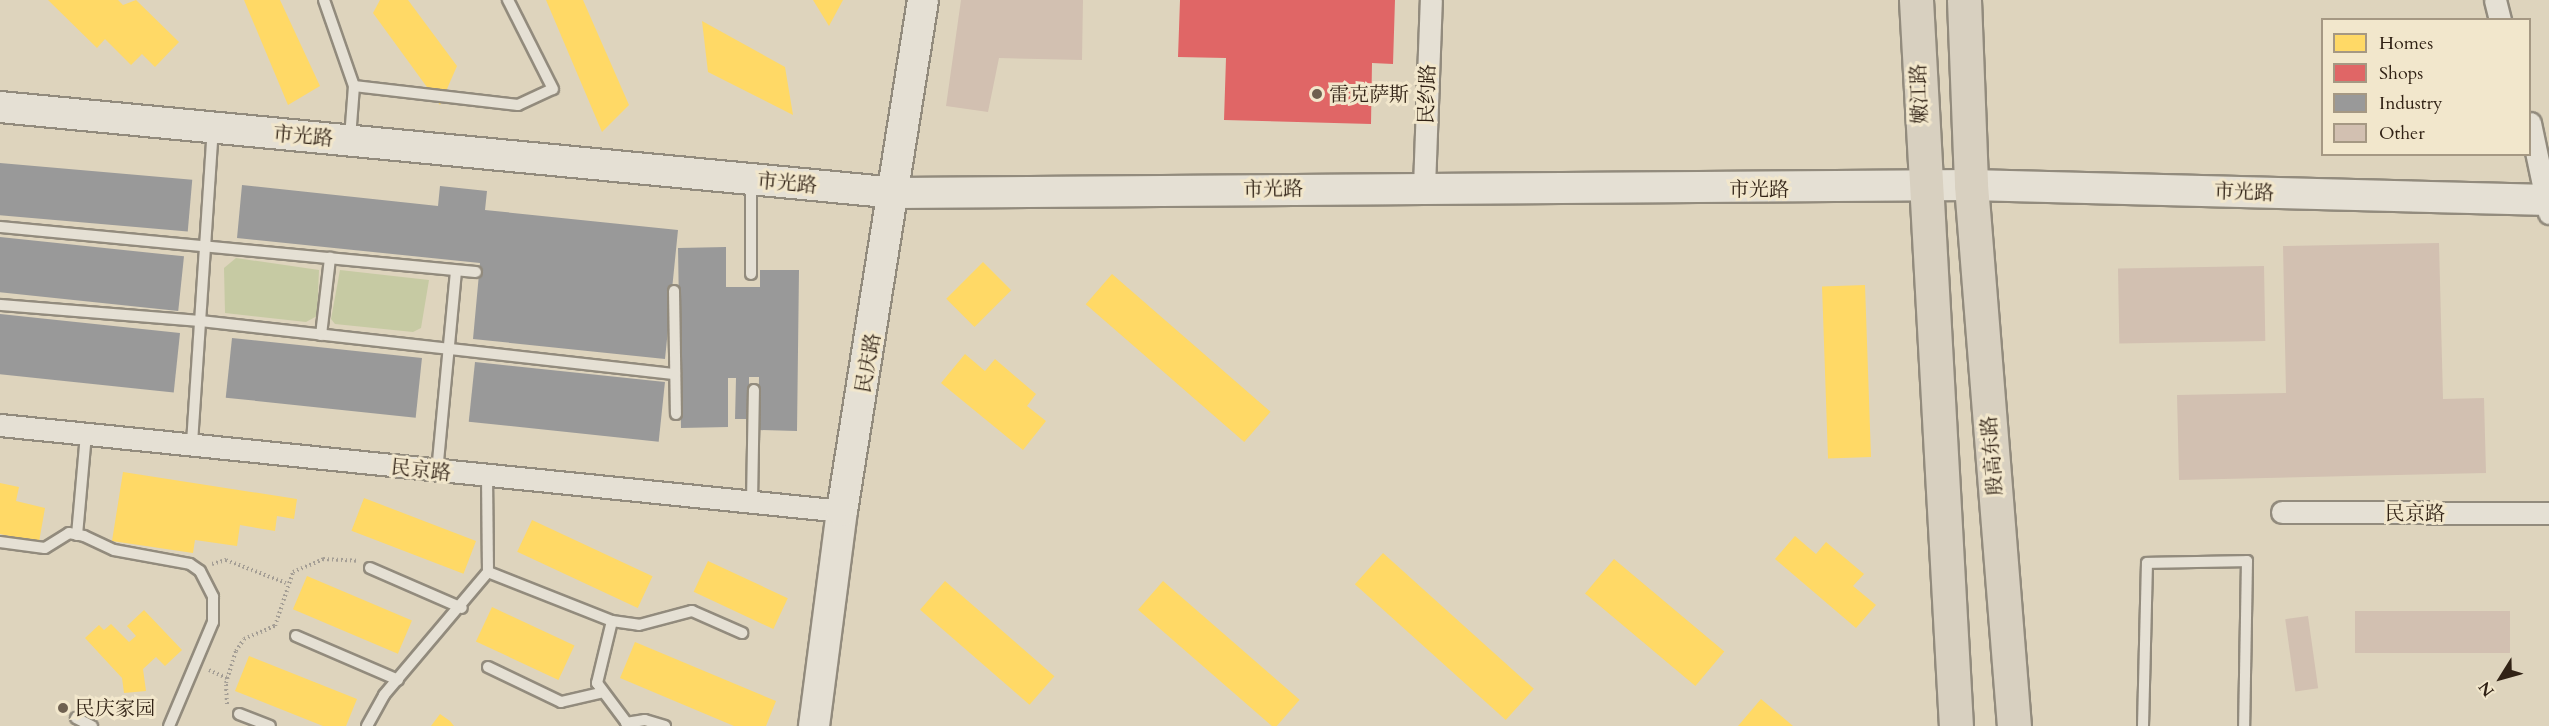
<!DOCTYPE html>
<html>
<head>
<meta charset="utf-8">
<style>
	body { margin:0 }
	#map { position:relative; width:2549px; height:726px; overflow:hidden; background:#ded4bd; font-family:Cardo,"Noto Serif SC",serif }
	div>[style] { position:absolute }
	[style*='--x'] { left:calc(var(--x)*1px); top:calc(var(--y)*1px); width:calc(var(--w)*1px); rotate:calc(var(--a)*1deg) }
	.green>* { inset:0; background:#c6caa3 }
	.homes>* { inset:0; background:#ffd966; transform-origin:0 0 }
	.shops>* { inset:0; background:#e06666 }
	.industry>* { inset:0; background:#999; transform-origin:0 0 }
	.building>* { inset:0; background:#d2c0b1; transform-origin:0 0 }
	.path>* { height:4px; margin-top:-2px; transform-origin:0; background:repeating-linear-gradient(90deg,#a49e95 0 1.5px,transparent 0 4.5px) }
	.roads { filter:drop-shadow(2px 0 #928b7d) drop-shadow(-2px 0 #928b7d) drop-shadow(0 2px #928b7d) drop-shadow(0 -2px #928b7d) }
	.lane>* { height:10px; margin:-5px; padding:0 5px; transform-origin:5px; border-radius:5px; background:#e5e0d4 }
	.street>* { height:21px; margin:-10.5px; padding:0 10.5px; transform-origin:10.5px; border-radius:10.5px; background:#e5e0d4 }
	.secondary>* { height:30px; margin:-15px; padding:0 15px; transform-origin:15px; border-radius:15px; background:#e5e0d4 }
	.primary>* { height:33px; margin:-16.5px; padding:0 16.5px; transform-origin:16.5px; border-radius:16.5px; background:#d8d0c0 }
	.dots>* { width:16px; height:16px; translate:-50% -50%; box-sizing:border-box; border:3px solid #f2e7cc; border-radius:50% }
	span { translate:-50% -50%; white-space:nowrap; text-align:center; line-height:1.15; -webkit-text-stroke:6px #f2e7cc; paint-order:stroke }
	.poi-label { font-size:20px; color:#312215 }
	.left { translate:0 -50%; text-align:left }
	.street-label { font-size:20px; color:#312215 }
	.legend { position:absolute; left:2321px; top:18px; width:210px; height:138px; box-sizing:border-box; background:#f2e7cc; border:2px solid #a59883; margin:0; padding:8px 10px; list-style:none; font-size:18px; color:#312215 }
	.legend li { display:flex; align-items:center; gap:12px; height:30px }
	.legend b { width:30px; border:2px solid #a59883 }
	.north { position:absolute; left:2471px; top:648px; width:60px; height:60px; -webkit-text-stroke:4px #f2e7cc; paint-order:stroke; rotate:233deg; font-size:16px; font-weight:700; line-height:24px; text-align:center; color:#312215 }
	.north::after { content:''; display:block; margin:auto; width:21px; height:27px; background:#312215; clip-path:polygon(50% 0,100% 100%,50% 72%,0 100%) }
</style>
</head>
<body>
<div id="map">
	<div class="green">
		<div style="clip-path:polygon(236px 258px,319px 270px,317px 316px,306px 322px,225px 313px,224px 268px)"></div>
		<div style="clip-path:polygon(340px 270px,429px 280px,421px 328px,413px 332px,335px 324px,331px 319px)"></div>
	</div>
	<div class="homes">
		<div style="clip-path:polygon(48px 0,118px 0,123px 5px,136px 0,179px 42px,155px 67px,142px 54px,131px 65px,105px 39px,97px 48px)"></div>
		<div style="clip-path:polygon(244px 0,280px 0,320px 86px,288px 105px)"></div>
		<div style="clip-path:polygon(380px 0,408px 0,457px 66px,440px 105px,373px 13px)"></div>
		<div style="clip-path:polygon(546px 0,583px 0,629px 105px,602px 132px)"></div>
		<div style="clip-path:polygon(813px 0,843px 0,829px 26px)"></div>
		<div style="clip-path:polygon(702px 21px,785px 67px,793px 115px,708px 72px)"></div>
		<div style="left:983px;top:262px;width:40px;height:52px;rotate:45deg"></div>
		<div style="left:1112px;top:274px;width:210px;height:40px;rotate:41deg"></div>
		<div style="left:1865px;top:285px;width:172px;height:43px;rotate:88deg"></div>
		<div style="clip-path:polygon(965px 354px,985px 371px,995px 359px,1036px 394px,1027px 406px,1046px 421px,1023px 450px,941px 383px)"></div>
		<div style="clip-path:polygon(123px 472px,297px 499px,294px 519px,277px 516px,275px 531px,240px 525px,237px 546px,195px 540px,193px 553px,112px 541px)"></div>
		<div style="clip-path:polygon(0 483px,19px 487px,16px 501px,45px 508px,39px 542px,0 534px)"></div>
		<div style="left:364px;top:498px;width:120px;height:35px;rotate:21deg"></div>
		<div style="left:532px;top:520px;width:133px;height:35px;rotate:25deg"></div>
		<div style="clip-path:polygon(1795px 536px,1816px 554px,1826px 542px,1864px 574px,1853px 586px,1876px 605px,1856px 628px,1775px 559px)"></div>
		<div style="left:1383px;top:553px;width:203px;height:42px;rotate:42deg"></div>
		<div style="left:1614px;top:559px;width:144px;height:45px;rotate:40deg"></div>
		<div style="left:708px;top:561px;width:88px;height:34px;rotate:25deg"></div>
		<div style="left:307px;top:576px;width:114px;height:36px;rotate:23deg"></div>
		<div style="left:945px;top:581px;width:145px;height:38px;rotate:41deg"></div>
		<div style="left:1163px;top:581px;width:181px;height:38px;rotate:41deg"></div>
		<div style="left:492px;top:607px;width:91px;height:38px;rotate:25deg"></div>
		<div style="clip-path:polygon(144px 610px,182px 650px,165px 666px,156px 657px,143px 669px,146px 691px,124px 693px,122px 678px,85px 638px,99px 625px,104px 630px,111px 624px,129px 642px,136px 636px,127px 626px)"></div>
		<div style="clip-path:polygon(635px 642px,776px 701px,766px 726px,734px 726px,620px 678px)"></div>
		<div style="clip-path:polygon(249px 656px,357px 699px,346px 726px,323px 726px,235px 691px)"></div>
		<div style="clip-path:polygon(1761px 699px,1793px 726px,1738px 726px)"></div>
		<div style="clip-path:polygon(440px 714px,450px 721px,454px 726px,431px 726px)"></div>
	</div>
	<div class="shops">
		<div style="clip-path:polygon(1180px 0,1395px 0,1393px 64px,1372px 63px,1371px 124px,1224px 120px,1226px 58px,1178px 57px)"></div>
	</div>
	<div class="industry">
		<div style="left:0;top:163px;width:193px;height:52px;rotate:5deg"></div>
		<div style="clip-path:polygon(242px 185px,438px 206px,440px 186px,487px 191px,485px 210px,678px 230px,665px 359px,473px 339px,480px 263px,237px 238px)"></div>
		<div style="left:0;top:237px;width:185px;height:55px;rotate:6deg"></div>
		<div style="clip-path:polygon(726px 247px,726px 287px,760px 287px,760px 270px,799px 270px,797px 431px,758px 430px,759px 377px,749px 377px,749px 419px,735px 419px,736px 378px,728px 378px,728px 427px,681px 428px,678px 248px)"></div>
		<div style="left:0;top:314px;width:181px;height:60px;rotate:6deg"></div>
		<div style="left:232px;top:338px;width:191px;height:60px;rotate:6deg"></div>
		<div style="left:475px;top:362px;width:191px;height:60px;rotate:6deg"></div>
	</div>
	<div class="building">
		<div style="clip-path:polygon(961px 0,1083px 0,1082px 60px,999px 58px,988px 112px,946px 106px)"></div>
		<div style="clip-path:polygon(2439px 243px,2443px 399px,2484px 398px,2486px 473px,2179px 480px,2177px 395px,2286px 393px,2283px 246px)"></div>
		<div style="left:2264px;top:266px;width:75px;height:146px;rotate:89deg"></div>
		<div style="left:2510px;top:611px;width:42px;height:155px;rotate:90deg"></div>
		<div style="left:2308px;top:616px;width:73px;height:23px;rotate:82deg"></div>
	</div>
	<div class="path">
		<div style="--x:212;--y:564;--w:15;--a:-16"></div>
		<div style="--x:226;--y:560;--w:64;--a:21"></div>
		<div style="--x:209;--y:670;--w:20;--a:24"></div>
		<div style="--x:227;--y:704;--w:21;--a:-93"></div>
		<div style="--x:226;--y:683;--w:34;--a:-73"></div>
		<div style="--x:236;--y:651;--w:14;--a:-56"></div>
		<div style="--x:244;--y:639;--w:34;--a:-23"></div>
		<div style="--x:275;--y:626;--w:57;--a:-71.6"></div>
		<div style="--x:293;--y:572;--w:33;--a:-23"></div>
		<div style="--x:323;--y:559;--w:35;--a:3"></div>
	</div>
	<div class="roads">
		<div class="lane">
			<div style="--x:324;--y:0;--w:91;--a:70.8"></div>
			<div style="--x:354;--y:86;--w:52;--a:94.4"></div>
			<div style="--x:354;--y:86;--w:165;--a:6.6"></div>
			<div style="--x:518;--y:105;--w:38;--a:-25"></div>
			<div style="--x:553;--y:89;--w:100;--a:-116.8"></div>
			<div style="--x:0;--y:227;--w:478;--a:5.4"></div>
			<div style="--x:751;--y:274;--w:92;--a:-90"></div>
			<div style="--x:674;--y:291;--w:123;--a:89.1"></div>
			<div style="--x:0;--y:305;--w:202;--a:4.6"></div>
			<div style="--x:201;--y:321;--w:477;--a:6.4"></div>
			<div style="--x:321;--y:335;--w:78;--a:-83.3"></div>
			<div style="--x:192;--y:443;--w:315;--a:-86.2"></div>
			<div style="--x:437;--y:472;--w:202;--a:-84.6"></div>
			<div style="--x:752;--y:502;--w:112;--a:-89"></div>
			<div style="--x:77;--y:535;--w:101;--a:-84.9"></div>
			<div style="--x:0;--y:542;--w:45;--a:7.6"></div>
			<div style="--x:45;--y:548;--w:28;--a:-32"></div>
			<div style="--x:69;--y:533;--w:15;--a:11"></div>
			<div style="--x:84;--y:536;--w:33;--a:25"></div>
			<div style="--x:114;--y:550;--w:77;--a:10.4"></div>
			<div style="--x:190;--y:564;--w:12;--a:35"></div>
			<div style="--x:200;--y:571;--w:29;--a:63"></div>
			<div style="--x:213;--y:597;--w:25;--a:90"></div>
			<div style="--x:213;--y:622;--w:113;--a:112.9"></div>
			<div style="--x:370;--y:568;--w:100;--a:23.5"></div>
			<div style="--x:488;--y:572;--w:133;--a:21.6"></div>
			<div style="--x:612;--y:621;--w:27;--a:8"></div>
			<div style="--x:639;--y:625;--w:55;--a:-14.8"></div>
			<div style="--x:692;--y:611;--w:55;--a:23.7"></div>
			<div style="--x:612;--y:621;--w:64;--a:103.6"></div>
			<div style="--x:597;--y:683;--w:54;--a:53.3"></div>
			<div style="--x:296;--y:636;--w:111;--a:23.3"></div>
			<div style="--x:488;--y:667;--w:81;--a:25.6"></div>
			<div style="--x:561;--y:702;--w:40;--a:-13"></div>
			<div style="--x:239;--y:714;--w:33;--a:21"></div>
			<div style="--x:76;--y:718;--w:18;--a:27"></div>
			<div style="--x:626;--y:723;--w:19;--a:-9"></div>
			<div style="--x:645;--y:720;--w:21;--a:17"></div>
			<div style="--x:367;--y:726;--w:35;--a:-61"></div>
			<div style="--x:384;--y:695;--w:161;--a:-49.8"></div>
			<div style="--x:488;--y:572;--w:95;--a:-90.6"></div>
			<div style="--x:2143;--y:726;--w:163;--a:-88.6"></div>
			<div style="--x:2147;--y:563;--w:100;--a:-1.1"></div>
			<div style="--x:2247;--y:561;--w:165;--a:91"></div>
		</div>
		<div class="street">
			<div style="--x:2495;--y:0;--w:21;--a:76"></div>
			<div style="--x:2530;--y:123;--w:92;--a:78.1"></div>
			<div style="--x:1424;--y:187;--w:187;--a:-87.9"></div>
			<div style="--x:0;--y:425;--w:846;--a:5.83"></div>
			<div style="--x:2282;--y:512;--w:267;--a:0.2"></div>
		</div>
		<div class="secondary">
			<div style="--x:0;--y:107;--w:901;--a:5.48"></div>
			<div style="--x:897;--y:193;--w:1074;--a:-0.43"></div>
			<div style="--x:1971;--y:185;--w:578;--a:1.49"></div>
			<div style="--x:814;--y:726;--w:217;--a:-82.6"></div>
			<div style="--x:842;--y:511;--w:517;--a:-80.99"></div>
		</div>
		<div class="primary">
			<div style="--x:1916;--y:0;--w:727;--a:86.85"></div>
			<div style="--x:1964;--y:0;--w:185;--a:87.8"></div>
			<div style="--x:1971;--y:185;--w:543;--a:85.46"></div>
		</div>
	</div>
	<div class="dots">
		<div style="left:1317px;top:94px;background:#6e6050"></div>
		<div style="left:63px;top:708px;background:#6e6050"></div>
	</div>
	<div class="poi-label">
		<span class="left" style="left:1329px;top:94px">雷克萨斯</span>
		<span class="left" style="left:75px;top:708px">民庆家园</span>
	</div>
	<div class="street-label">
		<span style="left:1427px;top:94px;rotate:-88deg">民约路</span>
		<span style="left:1919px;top:94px;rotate:-92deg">嫩江路</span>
		<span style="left:303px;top:136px;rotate:5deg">市光路</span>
		<span style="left:787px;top:183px;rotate:5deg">市光路</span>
		<span style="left:1273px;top:189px;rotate:-1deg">市光路</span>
		<span style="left:1759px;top:189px">市光路</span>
		<span style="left:2244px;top:192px;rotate:2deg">市光路</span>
		<span style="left:868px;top:363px;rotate:-80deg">民庆路</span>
		<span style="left:1992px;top:456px;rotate:-95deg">殷高东路</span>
		<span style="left:421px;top:470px;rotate:6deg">民京路</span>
		<span style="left:2415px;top:513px">民京路</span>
	</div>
	<ul class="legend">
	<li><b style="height:16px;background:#ffd966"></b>Homes</li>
	<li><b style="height:16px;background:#e06666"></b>Shops</li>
	<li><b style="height:16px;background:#999"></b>Industry</li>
	<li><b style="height:16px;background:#d2c0b1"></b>Other</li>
	</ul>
	<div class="north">N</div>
</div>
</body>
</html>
